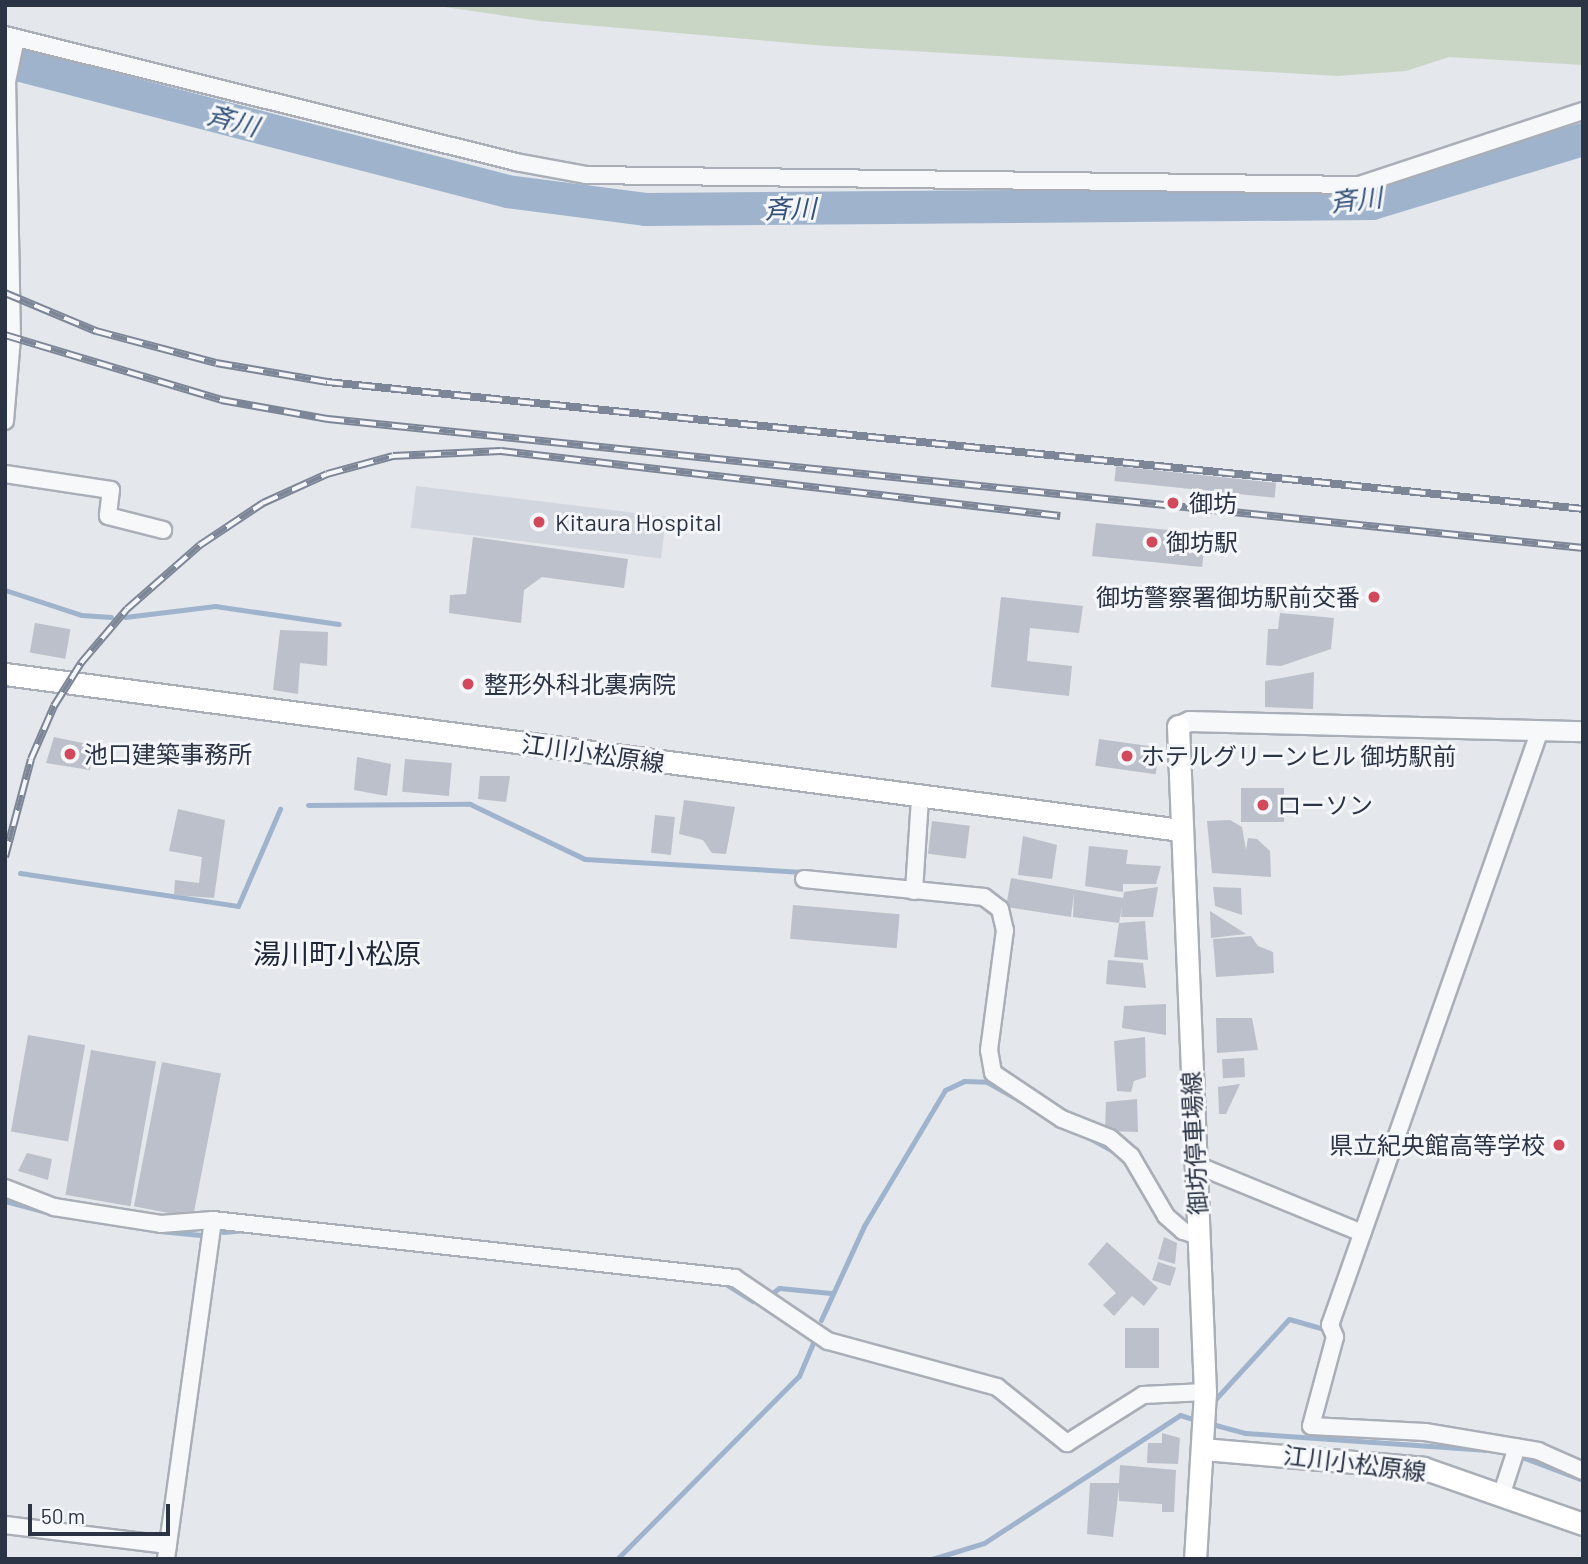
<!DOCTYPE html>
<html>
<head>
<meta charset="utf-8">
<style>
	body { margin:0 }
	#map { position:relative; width:1588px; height:1564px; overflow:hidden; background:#e4e7ec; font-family:Barlow,"Noto Sans JP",sans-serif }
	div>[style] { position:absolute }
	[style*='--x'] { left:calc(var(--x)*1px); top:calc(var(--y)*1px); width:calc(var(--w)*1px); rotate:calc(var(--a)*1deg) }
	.built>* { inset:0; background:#d2d6de; transform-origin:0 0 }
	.green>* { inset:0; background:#c9d6c5 }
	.stream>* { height:5px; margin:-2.5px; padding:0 2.5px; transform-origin:2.5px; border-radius:2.5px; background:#9fb4cc }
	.river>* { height:33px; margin:-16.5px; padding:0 16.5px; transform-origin:16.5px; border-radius:16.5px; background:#9fb4cc }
	.building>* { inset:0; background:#bbc0ca; transform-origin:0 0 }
	.roads { filter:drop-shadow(2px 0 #a9aeb7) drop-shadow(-2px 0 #a9aeb7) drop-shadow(0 2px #a9aeb7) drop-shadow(0 -2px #a9aeb7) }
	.minor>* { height:16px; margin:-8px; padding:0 8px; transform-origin:8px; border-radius:8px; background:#f7f8fa }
	.tertiary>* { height:19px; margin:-9.5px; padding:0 9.5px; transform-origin:9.5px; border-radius:9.5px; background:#f7f8fa }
	.secondary>* { height:21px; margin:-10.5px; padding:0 10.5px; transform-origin:10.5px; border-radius:10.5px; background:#fff }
	.rail>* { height:8px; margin-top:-4px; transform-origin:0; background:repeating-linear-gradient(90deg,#f4f6f9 0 16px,#7d8696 0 32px); box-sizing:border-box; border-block:2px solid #7d8696 }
	.dots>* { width:19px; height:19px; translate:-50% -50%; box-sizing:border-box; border:4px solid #f4f6f9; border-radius:50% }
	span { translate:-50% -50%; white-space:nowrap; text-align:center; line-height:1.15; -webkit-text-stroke:6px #f4f6f9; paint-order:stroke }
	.poi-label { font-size:24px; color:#2b3445 }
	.left { translate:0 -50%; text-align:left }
	.right { translate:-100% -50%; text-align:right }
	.street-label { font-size:24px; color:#2b3445 }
	.water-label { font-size:26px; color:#34527a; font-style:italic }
	.quarter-label { font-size:28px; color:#1d2536 }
	.frame { position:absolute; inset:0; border:7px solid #2b3445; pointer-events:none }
	.scale { position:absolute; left:28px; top:1504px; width:142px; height:32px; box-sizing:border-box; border:4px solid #2b3445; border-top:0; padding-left:9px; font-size:21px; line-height:24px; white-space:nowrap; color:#2b3445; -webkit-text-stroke:5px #f4f6f9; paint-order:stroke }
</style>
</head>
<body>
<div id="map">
	<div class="built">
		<div style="left:416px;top:486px;width:252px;height:42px;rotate:7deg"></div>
	</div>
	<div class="green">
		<div style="clip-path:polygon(431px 5px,1583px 5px,1583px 65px,1449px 57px,1406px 71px,1337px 76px,826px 46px,540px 21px)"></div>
	</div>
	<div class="stream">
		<div style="--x:5;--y:590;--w:80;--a:18.2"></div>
		<div style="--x:81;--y:615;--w:30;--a:4"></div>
		<div style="--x:125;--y:617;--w:91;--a:-7"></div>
		<div style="--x:215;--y:606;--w:125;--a:8.3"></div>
		<div style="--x:308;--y:805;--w:162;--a:-0.4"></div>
		<div style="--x:470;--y:804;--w:127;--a:25.6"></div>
		<div style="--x:585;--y:859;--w:222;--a:3.4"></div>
		<div style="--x:20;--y:873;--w:220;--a:8.6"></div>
		<div style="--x:238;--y:906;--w:106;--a:-66.6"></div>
		<div style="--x:1084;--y:1135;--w:39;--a:29"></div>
		<div style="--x:5;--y:1201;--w:42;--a:15"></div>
		<div style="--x:159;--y:1231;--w:42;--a:5.4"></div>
		<div style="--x:223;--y:1232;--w:21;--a:-5"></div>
		<div style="--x:724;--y:1283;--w:34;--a:32"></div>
		<div style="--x:770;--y:1295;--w:11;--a:-38"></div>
		<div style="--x:779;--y:1288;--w:52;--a:5.5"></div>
		<div style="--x:821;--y:1320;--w:103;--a:-65.4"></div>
		<div style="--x:864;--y:1226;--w:158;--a:-59.2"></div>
		<div style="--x:945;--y:1090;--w:21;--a:-25"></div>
		<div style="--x:964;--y:1081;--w:23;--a:2"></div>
		<div style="--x:987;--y:1082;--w:45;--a:29.4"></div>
		<div style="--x:1211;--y:1404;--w:115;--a:-47.5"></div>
		<div style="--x:1289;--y:1319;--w:40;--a:16"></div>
		<div style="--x:1208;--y:1423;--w:38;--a:15"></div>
		<div style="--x:1245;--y:1433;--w:243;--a:4"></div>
		<div style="--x:1517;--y:1455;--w:71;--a:20.7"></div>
		<div style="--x:617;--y:1559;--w:258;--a:-45.2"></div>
		<div style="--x:799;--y:1376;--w:38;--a:-67"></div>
		<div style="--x:932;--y:1559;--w:54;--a:-17.1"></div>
		<div style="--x:984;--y:1543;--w:234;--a:-33.1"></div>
		<div style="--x:1180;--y:1415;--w:20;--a:18"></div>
	</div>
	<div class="river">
		<div style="--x:5;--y:61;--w:519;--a:14.52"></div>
		<div style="--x:507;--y:191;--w:139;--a:7.4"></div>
		<div style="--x:645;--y:209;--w:727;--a:-0.47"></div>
		<div style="--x:1372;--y:203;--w:220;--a:-16.9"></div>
	</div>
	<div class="building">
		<div style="left:1116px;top:466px;width:161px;height:15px;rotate:6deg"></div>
		<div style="clip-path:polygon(1096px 523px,1210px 534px,1209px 550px,1204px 550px,1202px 567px,1092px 556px)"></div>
		<div style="clip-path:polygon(473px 537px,628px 559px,624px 588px,542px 577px,524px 590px,521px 623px,449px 613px,450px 595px,466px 594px)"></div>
		<div style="clip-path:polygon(1001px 597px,1083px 606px,1079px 633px,1030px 628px,1027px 661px,1072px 666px,1069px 696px,991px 687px)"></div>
		<div style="clip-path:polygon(1280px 613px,1334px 618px,1331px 649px,1281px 666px,1266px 665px,1268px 629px,1278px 629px)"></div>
		<div style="left:35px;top:623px;width:36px;height:30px;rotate:10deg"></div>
		<div style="clip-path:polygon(280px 630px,328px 632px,327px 666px,300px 663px,298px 694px,273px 690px)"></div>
		<div style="clip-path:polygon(1314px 672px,1313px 709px,1265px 707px,1265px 681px)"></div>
		<div style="clip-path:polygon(54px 737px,92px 745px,90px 770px,46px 763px)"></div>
		<div style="left:1099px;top:739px;width:61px;height:27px;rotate:8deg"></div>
		<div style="clip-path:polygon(357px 757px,391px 764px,387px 796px,354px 790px)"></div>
		<div style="left:405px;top:759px;width:47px;height:33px;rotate:5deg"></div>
		<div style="clip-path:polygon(480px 776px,510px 776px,506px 802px,478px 799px)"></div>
		<div style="left:1241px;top:788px;width:43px;height:34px"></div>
		<div style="clip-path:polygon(684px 800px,735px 807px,726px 854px,712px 853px,703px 840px,679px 834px)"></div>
		<div style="clip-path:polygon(178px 809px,225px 820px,214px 898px,174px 895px,175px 880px,199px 883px,202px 857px,169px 851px)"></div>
		<div style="left:655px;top:815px;width:20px;height:38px;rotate:6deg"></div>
		<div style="clip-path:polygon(1230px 820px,1242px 827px,1246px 850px,1248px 838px,1257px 839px,1270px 851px,1271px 877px,1212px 873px,1207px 821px)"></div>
		<div style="left:932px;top:821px;width:38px;height:33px;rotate:7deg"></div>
		<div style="clip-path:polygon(1023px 836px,1057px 845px,1052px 879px,1018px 875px)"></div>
		<div style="clip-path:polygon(1089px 846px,1128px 850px,1126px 864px,1161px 866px,1156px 884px,1123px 884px,1123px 892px,1085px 886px)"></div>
		<div style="clip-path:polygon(1011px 878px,1123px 898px,1124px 892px,1158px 887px,1153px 917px,1121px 917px,1122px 907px,1119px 923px,1073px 917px,1074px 893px,1071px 917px,1006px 907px)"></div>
		<div style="clip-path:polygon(1213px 887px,1241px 888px,1242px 915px,1215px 906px)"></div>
		<div style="left:793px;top:905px;width:107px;height:34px;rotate:5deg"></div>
		<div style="clip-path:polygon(1210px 911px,1246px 934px,1211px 938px)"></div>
		<div style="clip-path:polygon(1145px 921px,1148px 960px,1114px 957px,1119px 923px)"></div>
		<div style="clip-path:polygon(1251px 936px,1258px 946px,1273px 952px,1274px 973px,1216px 977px,1213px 939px)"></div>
		<div style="clip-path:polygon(1108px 960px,1143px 963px,1146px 988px,1106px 984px)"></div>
		<div style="clip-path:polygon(1166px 1004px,1166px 1035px,1122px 1028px,1124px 1006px)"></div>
		<div style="clip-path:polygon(1216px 1018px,1252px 1018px,1258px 1050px,1217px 1053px)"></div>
		<div style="left:28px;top:1035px;width:58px;height:98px;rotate:10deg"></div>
		<div style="clip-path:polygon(1145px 1037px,1146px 1077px,1134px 1081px,1131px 1092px,1117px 1091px,1114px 1041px)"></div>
		<div style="left:91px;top:1050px;width:66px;height:147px;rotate:10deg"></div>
		<div style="left:1244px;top:1058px;width:19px;height:22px;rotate:87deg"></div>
		<div style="left:162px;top:1062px;width:60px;height:147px;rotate:11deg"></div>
		<div style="clip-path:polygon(1240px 1084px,1226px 1114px,1219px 1114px,1218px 1087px)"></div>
		<div style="clip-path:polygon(1137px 1099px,1138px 1132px,1105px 1131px,1106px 1102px)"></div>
		<div style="clip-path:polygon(27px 1153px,52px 1159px,48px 1180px,18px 1171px)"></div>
		<div style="clip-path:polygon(1164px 1237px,1177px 1243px,1175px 1264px,1158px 1259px)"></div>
		<div style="clip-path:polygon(1107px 1242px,1158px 1288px,1144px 1306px,1132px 1296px,1114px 1316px,1103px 1305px,1116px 1293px,1088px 1264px)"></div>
		<div style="left:1158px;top:1262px;width:19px;height:19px;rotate:18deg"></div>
		<div style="left:1125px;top:1328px;width:34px;height:40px"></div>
		<div style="clip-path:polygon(1162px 1433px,1180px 1438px,1178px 1464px,1147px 1463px,1148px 1443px,1162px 1443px)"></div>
		<div style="clip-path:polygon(1120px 1465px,1176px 1470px,1174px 1512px,1162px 1512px,1162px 1504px,1119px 1501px,1119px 1488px,1113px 1537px,1087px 1534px,1090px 1483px,1119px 1483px)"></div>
	</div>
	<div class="roads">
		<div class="minor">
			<div style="--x:5;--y:35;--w:527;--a:13.96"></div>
			<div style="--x:516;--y:162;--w:71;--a:10.5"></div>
			<div style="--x:586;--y:175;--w:773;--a:0.74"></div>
			<div style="--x:1359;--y:185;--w:236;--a:-18.3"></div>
			<div style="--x:5;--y:421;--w:83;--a:-85.2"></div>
			<div style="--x:12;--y:338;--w:256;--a:-91.1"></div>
			<div style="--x:7;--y:82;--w:45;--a:-78.4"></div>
			<div style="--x:5;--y:474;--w:107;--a:8.6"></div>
			<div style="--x:111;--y:490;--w:26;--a:97"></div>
			<div style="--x:108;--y:516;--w:57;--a:14.3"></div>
			<div style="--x:1540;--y:730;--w:631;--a:109.44"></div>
			<div style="--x:1330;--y:1325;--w:13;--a:67"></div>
			<div style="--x:1335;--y:1337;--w:92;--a:105.1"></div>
			<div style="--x:1311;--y:1426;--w:114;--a:3"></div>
			<div style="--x:1425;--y:1432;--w:115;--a:9.5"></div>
			<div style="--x:1538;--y:1451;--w:49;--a:24"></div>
			<div style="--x:804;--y:879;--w:181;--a:5.7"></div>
			<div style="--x:984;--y:897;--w:20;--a:37"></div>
			<div style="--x:1000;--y:909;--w:22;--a:77"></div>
			<div style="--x:1005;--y:930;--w:121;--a:97.6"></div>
			<div style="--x:989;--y:1050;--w:23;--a:80"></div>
			<div style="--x:993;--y:1073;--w:83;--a:33.7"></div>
			<div style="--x:1062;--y:1119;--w:52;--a:21.6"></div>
			<div style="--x:1110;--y:1138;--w:28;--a:41"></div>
			<div style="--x:1131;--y:1156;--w:69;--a:59.7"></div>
			<div style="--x:1166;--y:1216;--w:23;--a:41"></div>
			<div style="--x:1183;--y:1231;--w:16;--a:18"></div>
			<div style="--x:914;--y:891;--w:94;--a:-86.3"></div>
			<div style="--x:1194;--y:1164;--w:182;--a:22.3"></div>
			<div style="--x:5;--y:1188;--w:53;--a:21.2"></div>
			<div style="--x:54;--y:1207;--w:108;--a:9"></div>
			<div style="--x:161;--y:1224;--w:52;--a:-4.4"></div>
			<div style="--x:213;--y:1220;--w:525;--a:6.34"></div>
			<div style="--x:735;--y:1278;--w:112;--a:34.1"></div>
			<div style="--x:828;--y:1341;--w:175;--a:15.2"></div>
			<div style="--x:997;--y:1387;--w:90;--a:38.7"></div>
			<div style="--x:1067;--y:1443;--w:90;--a:-32.3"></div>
			<div style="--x:1143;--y:1395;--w:62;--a:-2.8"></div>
			<div style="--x:1502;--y:1493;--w:48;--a:-71.9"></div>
			<div style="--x:5;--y:1525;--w:164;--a:7"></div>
			<div style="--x:166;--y:1559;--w:342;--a:-82.1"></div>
		</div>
		<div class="tertiary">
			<div style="--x:1178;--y:726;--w:12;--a:-24"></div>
			<div style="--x:1189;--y:721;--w:394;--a:1.5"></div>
		</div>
		<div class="secondary">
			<div style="--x:5;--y:674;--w:1186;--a:7.56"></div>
			<div style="--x:1178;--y:726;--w:667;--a:87.68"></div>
			<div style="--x:1205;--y:1392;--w:167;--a:93.4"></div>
			<div style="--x:1203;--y:1449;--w:221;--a:4.9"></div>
			<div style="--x:1423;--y:1468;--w:170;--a:19.3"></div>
		</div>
	</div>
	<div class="rail">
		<div style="--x:5;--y:293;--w:99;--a:22.7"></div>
		<div style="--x:96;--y:331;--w:124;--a:14.9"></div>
		<div style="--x:216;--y:363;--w:113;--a:9.7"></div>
		<div style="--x:327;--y:382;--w:1262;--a:5.77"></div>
		<div style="--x:5;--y:335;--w:226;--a:16.7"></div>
		<div style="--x:221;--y:400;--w:109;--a:10.1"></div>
		<div style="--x:328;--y:419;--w:1262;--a:5.87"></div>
		<div style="--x:5;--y:857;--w:101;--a:-75.1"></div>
		<div style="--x:31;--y:759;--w:58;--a:-66.5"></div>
		<div style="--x:54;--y:706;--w:51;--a:-57.9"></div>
		<div style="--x:81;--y:663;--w:71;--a:-49.6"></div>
		<div style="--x:127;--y:609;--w:97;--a:-41.2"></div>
		<div style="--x:200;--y:545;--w:76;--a:-33.7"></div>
		<div style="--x:263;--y:503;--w:70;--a:-24.4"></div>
		<div style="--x:327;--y:474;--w:68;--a:-15.3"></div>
		<div style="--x:393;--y:456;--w:108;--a:-2.7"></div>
		<div style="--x:501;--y:451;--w:563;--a:6.63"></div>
	</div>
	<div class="dots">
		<div style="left:1173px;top:503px;background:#d1495b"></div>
		<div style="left:539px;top:522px;background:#d1495b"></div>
		<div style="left:1152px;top:542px;background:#d1495b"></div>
		<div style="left:1374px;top:597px;background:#d1495b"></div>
		<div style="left:468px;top:684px;background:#d1495b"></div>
		<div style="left:70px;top:754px;background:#d1495b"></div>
		<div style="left:1127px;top:756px;background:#d1495b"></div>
		<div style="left:1263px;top:805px;background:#d1495b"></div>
		<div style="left:1559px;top:1145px;background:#d1495b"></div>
	</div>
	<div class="poi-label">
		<span class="left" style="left:1189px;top:503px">御坊</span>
		<span class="left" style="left:555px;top:522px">Kitaura Hospital</span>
		<span class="left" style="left:1166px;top:542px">御坊駅</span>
		<span class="right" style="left:1360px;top:597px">御坊警察署御坊駅前交番</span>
		<span class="left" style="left:484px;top:684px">整形外科北裏病院</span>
		<span class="left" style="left:84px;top:754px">池口建築事務所</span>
		<span class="left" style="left:1141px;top:756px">ホテルグリーンヒル 御坊駅前</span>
		<span class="left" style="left:1277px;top:805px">ローソン</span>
		<span class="right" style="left:1545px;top:1145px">県立紀央館高等学校</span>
	</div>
	<div class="street-label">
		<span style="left:593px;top:753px;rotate:8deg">江川小松原線</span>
		<span style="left:1194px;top:1143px;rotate:-93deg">御坊停車場線</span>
		<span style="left:1355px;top:1463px;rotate:7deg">江川小松原線</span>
	</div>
	<div class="water-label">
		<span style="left:233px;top:120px;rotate:15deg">斉川</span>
		<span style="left:1356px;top:199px;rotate:-6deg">斉川</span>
		<span style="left:790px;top:208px;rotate:-1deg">斉川</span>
	</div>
	<div class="quarter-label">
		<span style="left:337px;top:953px">湯川町小松原</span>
	</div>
	<div class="frame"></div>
	<div class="scale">50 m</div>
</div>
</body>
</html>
